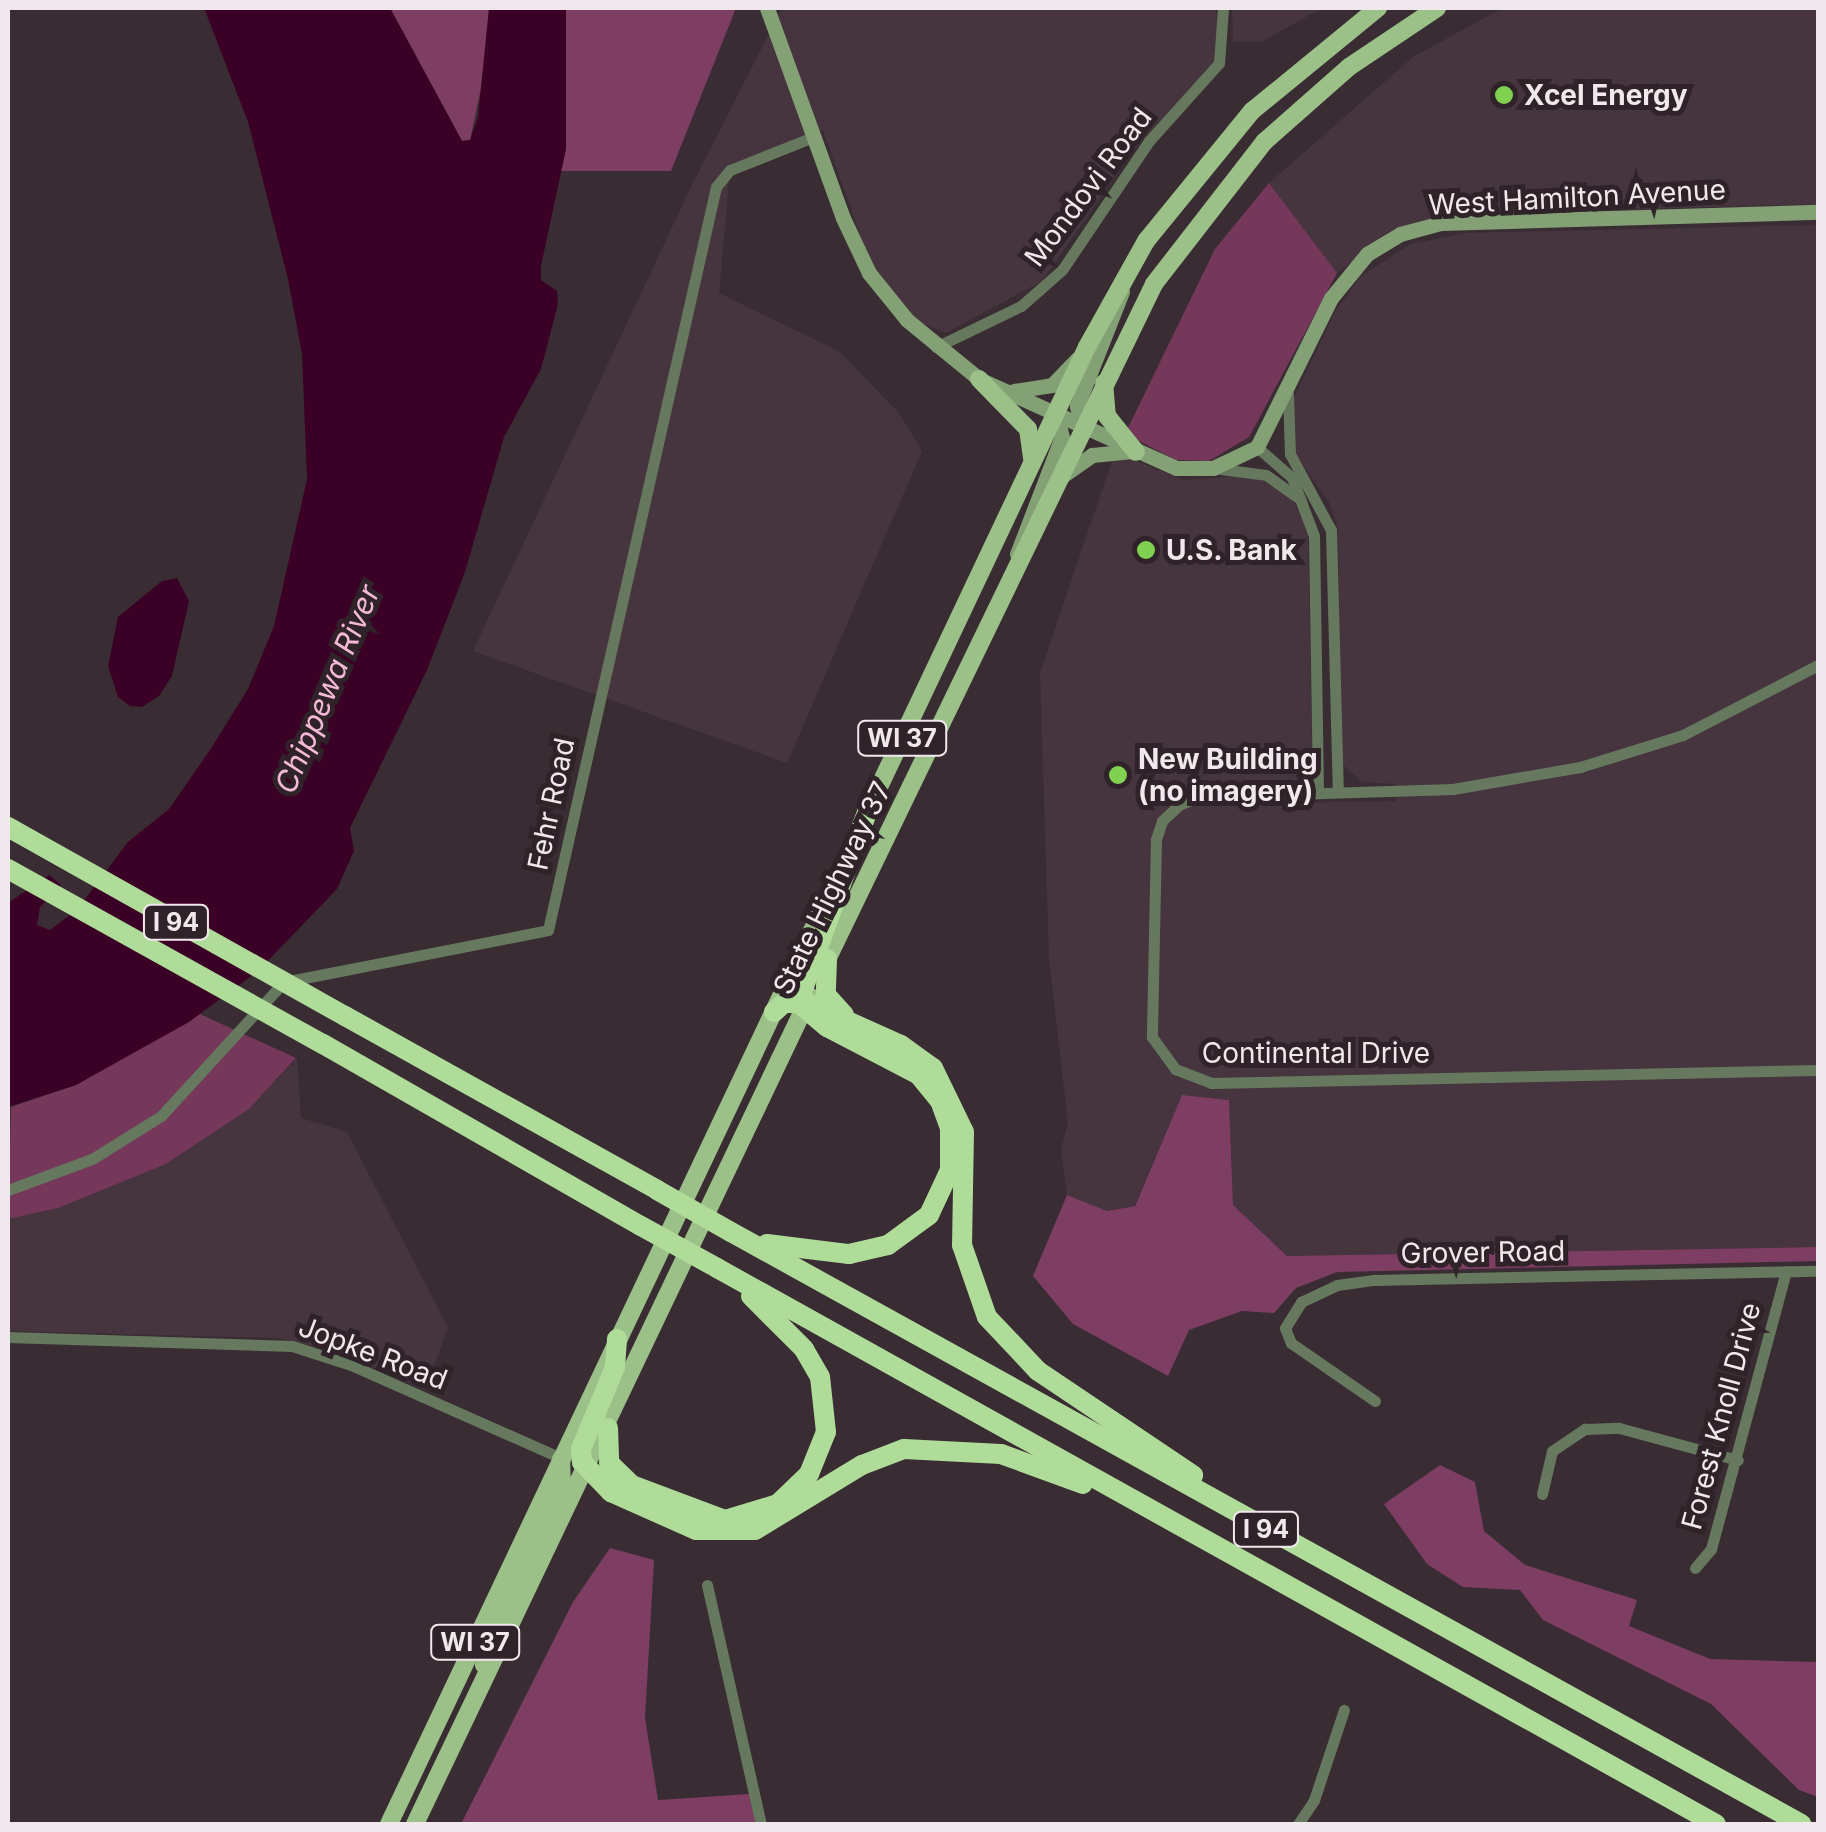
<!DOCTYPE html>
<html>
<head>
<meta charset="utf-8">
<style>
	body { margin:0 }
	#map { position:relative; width:1826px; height:1832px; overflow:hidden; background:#392d33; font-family:Inter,sans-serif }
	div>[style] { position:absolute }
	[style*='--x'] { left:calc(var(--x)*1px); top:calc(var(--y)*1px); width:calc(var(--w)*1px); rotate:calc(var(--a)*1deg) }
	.built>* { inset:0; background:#46353e }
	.green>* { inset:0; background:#75385b }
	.forest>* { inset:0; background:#7e3d62 }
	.water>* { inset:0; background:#3b0026 }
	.street>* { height:11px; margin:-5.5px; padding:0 5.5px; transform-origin:5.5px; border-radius:5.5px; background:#66795e }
	.secondary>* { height:15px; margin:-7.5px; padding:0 7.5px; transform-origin:7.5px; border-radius:7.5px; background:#84a176 }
	.primary>* { height:18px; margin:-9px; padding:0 9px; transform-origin:9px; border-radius:9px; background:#9bc088 }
	.highway>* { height:20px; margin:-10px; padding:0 10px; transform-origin:10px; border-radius:10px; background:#afdc99 }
	.highway-bridge>* { height:20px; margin:-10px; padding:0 10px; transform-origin:10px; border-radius:10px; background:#afdc99 }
	.dots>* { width:28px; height:28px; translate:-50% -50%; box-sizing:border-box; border:5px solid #2f2329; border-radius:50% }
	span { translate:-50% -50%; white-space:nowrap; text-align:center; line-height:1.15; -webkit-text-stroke:10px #2f2329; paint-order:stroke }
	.shield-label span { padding:2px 8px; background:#2f2329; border:2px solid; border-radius:8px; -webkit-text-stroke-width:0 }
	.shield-label { font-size:25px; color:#f0e8ec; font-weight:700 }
	.poi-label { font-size:28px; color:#f0e8ec; font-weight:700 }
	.left { translate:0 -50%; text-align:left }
	.street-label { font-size:28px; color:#f0e8ec }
	.water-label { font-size:30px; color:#f5b9d8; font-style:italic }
	.frame { position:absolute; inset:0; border:10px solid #f0e8ec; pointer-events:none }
</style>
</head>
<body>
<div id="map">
	<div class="built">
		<div style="clip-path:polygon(782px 8px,1216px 8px,1219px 43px,1214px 61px,1135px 149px,1042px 281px,946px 333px,914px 320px,871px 266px,823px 130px,730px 170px,719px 293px,840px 352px,899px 413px,922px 451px,787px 763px,473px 651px,691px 187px)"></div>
		<div style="clip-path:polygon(1232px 8px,1322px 8px,1261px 42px,1233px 42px)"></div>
		<div style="clip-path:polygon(1503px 8px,1818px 8px,1818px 204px,1444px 215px,1389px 232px,1337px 273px,1269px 183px,1413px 57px)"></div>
		<div style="clip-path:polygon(1818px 225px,1818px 1247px,1287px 1256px,1233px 1205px,1229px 1100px,1182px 1095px,1134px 1206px,1107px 1211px,1067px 1195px,1061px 1150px,1068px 1123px,1049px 958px,1040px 673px,1115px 452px,1183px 480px,1253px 475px,1291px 497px,1308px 528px,1312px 749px,1301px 778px,1281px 787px,1281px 803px,1396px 801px,1395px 784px,1362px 782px,1341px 763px,1338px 529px,1329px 502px,1293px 452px,1291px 403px,1336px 310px,1361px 276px,1411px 244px,1465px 233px)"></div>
		<div style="clip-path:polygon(297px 1058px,301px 1118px,347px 1132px,448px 1328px,425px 1390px,345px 1355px,279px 1338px,8px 1331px,8px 1219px,58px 1208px,166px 1164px,249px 1109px)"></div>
	</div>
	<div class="green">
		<div style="clip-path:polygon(1269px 183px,1337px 273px,1249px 437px,1209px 461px,1176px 460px,1125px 434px,1215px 249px)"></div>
		<div style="clip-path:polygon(200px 1014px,296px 1058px,249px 1109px,166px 1164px,58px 1208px,8px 1219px,11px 1107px,76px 1085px)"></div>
	</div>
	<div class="forest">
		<div style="clip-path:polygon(390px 8px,489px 8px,488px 55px,470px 140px,462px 141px)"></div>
		<div style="clip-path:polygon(566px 8px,736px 8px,671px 171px,559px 171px,566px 149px)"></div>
		<div style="clip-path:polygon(1182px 1095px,1229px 1100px,1233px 1205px,1287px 1256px,1818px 1247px,1818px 1261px,1337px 1272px,1296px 1288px,1274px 1313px,1242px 1311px,1189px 1330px,1168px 1376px,1073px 1324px,1033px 1276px,1067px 1195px,1107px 1211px,1135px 1206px)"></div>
		<div style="clip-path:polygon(1440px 1465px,1475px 1482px,1484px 1531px,1525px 1565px,1637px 1600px,1629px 1626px,1710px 1659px,1818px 1662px,1818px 1797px,1799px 1790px,1711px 1704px,1543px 1620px,1520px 1590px,1463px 1587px,1427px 1564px,1384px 1504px)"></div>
		<div style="clip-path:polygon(610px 1548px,654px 1560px,645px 1718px,658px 1800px,749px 1794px,756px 1824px,461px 1824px,573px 1602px)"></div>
	</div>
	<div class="water">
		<div style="clip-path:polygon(204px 8px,390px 8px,462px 141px,470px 140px,478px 117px,489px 8px,566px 8px,566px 149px,541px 266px,541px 280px,557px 291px,558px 304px,541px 369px,504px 437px,465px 572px,427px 670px,350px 828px,354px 851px,337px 889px,258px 971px,189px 1022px,76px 1085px,8px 1107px,8px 903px,49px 875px,61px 885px,40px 907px,37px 925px,50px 930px,77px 910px,128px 842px,169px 809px,210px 750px,248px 689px,274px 626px,307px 479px,302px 354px,288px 279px,248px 122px)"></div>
		<div style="clip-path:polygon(177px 578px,189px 601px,172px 676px,159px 696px,142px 707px,130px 706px,118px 697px,108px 666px,118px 617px,162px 581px)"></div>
	</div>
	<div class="street">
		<div style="--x:936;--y:347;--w:94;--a:-25.8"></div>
		<div style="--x:1021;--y:306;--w:55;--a:-41.3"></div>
		<div style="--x:1062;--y:270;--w:156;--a:-56"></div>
		<div style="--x:1149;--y:141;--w:105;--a:-48.1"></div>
		<div style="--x:1219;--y:63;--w:55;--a:-85.8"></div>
		<div style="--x:1288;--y:394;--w:60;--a:88.1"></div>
		<div style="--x:1290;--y:454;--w:86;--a:61.7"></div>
		<div style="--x:1331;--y:530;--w:262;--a:88.5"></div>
		<div style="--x:1257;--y:447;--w:53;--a:41.2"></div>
		<div style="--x:1213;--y:468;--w:53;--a:7.5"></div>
		<div style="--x:1266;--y:475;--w:42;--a:35.2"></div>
		<div style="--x:1293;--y:480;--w:60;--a:69.4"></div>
		<div style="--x:1314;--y:536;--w:257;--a:89.1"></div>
		<div style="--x:1818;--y:665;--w:152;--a:152.6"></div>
		<div style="--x:1683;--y:735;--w:108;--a:162.7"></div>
		<div style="--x:1580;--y:767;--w:129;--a:170.2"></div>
		<div style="--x:1453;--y:789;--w:255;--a:178.2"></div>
		<div style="--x:1198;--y:797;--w:21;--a:157"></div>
		<div style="--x:1179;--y:805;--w:23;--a:137"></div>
		<div style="--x:1162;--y:821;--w:19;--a:108"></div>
		<div style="--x:1156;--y:839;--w:198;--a:91.2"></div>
		<div style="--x:1152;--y:1037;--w:39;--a:54"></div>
		<div style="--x:1175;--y:1069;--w:39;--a:21"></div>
		<div style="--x:1211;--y:1083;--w:607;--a:-1.23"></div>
		<div style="--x:8;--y:1190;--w:90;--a:-20.3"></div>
		<div style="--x:92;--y:1159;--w:81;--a:-31.9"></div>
		<div style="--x:161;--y:1116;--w:182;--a:-47.5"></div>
		<div style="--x:284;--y:982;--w:269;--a:-11.1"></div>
		<div style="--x:548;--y:930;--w:762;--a:-77.26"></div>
		<div style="--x:716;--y:187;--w:22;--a:-51"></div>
		<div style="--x:730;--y:170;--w:87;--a:-21.6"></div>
		<div style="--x:8;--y:1337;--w:284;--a:1.8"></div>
		<div style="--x:292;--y:1346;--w:62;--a:17.9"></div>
		<div style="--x:351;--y:1365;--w:234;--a:23.9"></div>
		<div style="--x:1375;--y:1401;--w:102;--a:-145.4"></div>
		<div style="--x:1291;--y:1343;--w:16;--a:-112"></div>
		<div style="--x:1285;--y:1328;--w:31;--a:-58"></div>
		<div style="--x:1301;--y:1302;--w:40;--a:-25"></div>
		<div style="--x:1337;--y:1285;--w:37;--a:-8"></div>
		<div style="--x:1374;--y:1280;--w:444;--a:-1.2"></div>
		<div style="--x:1542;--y:1494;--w:44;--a:-76.9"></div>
		<div style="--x:1552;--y:1451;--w:40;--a:-34"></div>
		<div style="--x:1585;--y:1429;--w:34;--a:-2"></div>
		<div style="--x:1619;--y:1428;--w:123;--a:15.1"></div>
		<div style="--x:1695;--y:1568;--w:25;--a:-50"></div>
		<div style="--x:1711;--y:1549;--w:288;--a:-74.9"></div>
		<div style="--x:707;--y:1585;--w:245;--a:77.3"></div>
		<div style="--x:1298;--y:1824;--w:29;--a:-56"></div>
		<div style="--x:1314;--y:1800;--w:95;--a:-71.6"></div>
	</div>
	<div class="secondary">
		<div style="--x:767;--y:8;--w:223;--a:70.1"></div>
		<div style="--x:843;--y:218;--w:61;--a:64.7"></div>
		<div style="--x:869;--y:273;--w:60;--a:51"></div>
		<div style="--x:907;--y:320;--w:93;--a:39.3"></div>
		<div style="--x:979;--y:379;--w:216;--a:24.3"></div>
		<div style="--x:1176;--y:468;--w:37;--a:0"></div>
		<div style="--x:1213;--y:468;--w:49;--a:-25.5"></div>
		<div style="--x:1257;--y:447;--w:166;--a:-63.6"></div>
		<div style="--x:1331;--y:298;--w:57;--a:-50.7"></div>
		<div style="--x:1367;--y:254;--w:39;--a:-31"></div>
		<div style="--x:1400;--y:234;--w:42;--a:-15"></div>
		<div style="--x:1441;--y:223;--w:377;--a:-1.7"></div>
		<div style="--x:1014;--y:391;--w:38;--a:-9"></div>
		<div style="--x:1052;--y:385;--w:37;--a:-46"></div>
		<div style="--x:1082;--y:424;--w:19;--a:-106"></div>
		<div style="--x:1077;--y:406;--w:123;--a:-68.5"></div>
		<div style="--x:1062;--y:476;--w:37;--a:-35"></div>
		<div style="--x:1092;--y:455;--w:40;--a:-5.7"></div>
		<div style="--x:1017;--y:554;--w:125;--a:-69"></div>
		<div style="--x:1062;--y:437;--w:25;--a:-104"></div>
	</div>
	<div class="primary">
		<div style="--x:979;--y:379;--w:70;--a:45.6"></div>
		<div style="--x:1028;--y:429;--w:29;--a:82"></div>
		<div style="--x:1104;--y:383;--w:33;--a:85"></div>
		<div style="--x:1107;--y:416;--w:46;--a:51.1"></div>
		<div style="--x:862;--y:823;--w:526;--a:-64.7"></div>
		<div style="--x:1087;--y:347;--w:121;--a:-60.9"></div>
		<div style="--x:1146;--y:241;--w:168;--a:-50.8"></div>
		<div style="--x:1252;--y:111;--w:163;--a:-39.3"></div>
		<div style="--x:821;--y:972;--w:764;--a:-64.17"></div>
		<div style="--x:1154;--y:284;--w:180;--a:-52.2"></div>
		<div style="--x:1264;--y:142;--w:113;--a:-41.4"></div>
		<div style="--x:1349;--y:67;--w:106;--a:-33.8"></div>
		<div style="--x:484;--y:1665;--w:194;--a:-66.3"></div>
		<div style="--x:562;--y:1487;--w:28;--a:-92"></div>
		<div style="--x:389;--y:1824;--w:1021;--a:-64.66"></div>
		<div style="--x:415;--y:1824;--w:917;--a:-64.5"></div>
	</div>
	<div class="highway">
		<div style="--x:827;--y:959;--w:36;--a:92"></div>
		<div style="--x:826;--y:995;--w:27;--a:48"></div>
		<div style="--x:774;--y:1012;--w:13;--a:-42"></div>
		<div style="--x:784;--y:1003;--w:23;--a:0"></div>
		<div style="--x:807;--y:1003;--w:103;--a:24.1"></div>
		<div style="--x:901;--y:1045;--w:39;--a:36"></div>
		<div style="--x:933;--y:1068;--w:71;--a:64.2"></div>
		<div style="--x:964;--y:1132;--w:113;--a:91"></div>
		<div style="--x:962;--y:1245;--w:76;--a:70.9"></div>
		<div style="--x:987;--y:1317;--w:74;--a:46.6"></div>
		<div style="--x:1038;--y:1371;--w:187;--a:33.9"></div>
		<div style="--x:345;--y:1016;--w:357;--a:29.1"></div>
		<div style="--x:323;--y:1044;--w:366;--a:29.8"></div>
		<div style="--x:731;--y:1232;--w:1223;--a:28.95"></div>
		<div style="--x:767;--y:1244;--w:83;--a:7"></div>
		<div style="--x:849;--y:1254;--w:40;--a:-13"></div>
		<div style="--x:888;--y:1245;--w:51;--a:-36.2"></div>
		<div style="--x:929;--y:1215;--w:50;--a:-65"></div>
		<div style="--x:950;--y:1170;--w:42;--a:-90"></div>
		<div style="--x:950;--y:1128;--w:29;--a:-110"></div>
		<div style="--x:940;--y:1101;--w:33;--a:-129"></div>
		<div style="--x:919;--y:1075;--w:104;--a:-152.4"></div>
		<div style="--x:827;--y:1027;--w:38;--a:-140"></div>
		<div style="--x:798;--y:1003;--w:205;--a:-70.1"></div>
		<div style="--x:717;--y:1268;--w:1143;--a:29.1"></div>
		<div style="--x:617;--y:1339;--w:28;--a:94"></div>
		<div style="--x:615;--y:1367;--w:89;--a:112.5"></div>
		<div style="--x:581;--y:1449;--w:13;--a:86"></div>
		<div style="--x:582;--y:1462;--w:42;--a:46"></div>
		<div style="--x:611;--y:1492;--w:93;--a:24.1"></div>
		<div style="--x:696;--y:1530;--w:59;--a:0"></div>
		<div style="--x:755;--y:1530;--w:125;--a:-31.3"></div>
		<div style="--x:862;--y:1465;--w:45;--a:-20.9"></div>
		<div style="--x:904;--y:1449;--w:97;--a:3"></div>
		<div style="--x:1001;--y:1454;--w:87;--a:20.1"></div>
		<div style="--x:608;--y:1428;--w:35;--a:88"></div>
		<div style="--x:609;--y:1463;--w:28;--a:44"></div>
		<div style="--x:616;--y:1479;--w:116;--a:20.6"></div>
		<div style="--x:725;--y:1520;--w:55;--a:-16.8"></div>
		<div style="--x:778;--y:1504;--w:43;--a:-44.1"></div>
		<div style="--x:809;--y:1474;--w:45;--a:-68"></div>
		<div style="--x:826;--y:1432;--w:55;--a:-96.2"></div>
		<div style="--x:820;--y:1377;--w:32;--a:-120"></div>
		<div style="--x:804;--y:1349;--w:75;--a:-135"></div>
	</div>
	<div class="highway-bridge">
		<div style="--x:8;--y:827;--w:386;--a:29.3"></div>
		<div style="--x:8;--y:869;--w:360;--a:29.1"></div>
		<div style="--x:657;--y:1190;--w:85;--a:29.6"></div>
		<div style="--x:641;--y:1226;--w:87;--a:28.9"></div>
	</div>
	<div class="dots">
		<div style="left:1504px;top:95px;background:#80d051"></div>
		<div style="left:1146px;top:550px;background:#80d051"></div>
		<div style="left:1118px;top:775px;background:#80d051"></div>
	</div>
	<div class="shield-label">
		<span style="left:902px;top:738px">WI 37</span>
		<span style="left:176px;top:922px">I 94</span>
		<span style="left:1266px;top:1529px">I 94</span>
		<span style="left:475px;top:1642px">WI 37</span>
	</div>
	<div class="poi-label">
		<span class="left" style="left:1524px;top:95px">Xcel Energy</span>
		<span class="left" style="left:1166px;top:550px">U.S. Bank</span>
		<span class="left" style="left:1138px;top:775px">New Building<br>(no imagery)</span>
	</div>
	<div class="street-label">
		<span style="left:1088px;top:187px;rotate:-53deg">Mondovi Road</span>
		<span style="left:1577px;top:197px;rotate:-3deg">West Hamilton Avenue</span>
		<span style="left:551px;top:804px;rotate:-78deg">Fehr Road</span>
		<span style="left:832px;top:888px;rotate:-64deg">State Highway 37</span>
		<span style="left:1316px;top:1053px">Continental Drive</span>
		<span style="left:1483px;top:1252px;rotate:-1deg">Grover Road</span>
		<span style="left:373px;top:1353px;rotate:21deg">Jopke Road</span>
		<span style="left:1721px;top:1416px;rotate:-75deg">Forest Knoll Drive</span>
	</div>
	<div class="water-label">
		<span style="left:327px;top:689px;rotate:-67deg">Chippewa River</span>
	</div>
	<div class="frame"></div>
</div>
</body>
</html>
